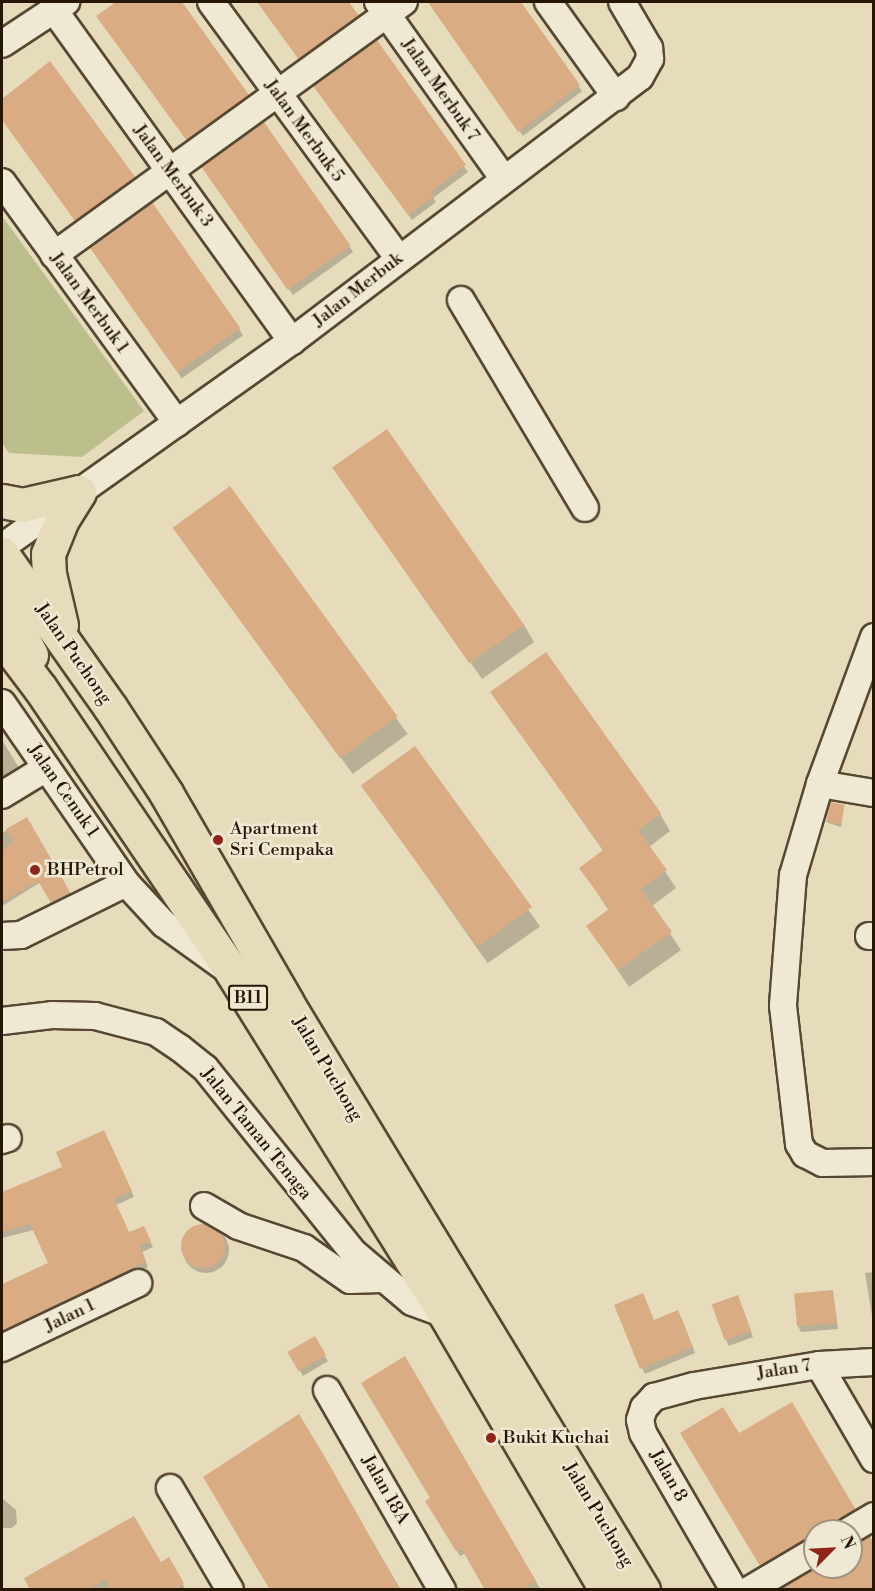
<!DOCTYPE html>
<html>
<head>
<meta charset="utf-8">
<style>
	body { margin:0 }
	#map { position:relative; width:875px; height:1591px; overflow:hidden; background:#e6dcbc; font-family:"Libre Bodoni",serif }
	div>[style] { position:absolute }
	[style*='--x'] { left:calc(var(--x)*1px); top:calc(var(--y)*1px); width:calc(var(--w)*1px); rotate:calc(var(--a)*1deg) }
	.green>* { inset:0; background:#bcbe8c }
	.shadow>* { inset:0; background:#0003; transform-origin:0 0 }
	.round { border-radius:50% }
	.building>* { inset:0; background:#daac84; transform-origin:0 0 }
	.roads { filter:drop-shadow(2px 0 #564832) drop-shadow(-2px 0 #564832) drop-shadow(0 2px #564832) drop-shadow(0 -2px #564832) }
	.minor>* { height:26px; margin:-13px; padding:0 13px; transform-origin:13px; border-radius:13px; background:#efe8d3 }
	.major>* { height:33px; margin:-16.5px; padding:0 16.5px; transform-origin:16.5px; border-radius:16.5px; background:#e6dcbc }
	.dots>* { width:16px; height:16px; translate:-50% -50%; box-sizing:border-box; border:3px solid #efe8d3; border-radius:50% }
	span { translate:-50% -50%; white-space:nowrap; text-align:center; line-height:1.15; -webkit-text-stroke:5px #efe8d3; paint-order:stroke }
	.shield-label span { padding:2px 4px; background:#efe8d3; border:2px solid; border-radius:4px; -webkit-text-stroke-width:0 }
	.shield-label { font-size:16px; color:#261704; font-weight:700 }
	.street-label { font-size:18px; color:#261704 }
	.poi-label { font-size:18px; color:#261704 }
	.left { translate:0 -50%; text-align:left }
	.frame { position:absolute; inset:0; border:3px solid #261704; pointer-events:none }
	.north { position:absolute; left:803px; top:1519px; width:60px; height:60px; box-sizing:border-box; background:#efe8d3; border:2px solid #9f9480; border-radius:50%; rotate:66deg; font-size:16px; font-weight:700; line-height:24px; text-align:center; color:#261704 }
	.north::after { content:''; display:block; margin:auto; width:21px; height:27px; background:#8f2418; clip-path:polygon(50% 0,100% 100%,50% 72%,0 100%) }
</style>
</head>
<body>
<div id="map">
	<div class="green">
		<div style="clip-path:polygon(2px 216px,144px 411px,82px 457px,9px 453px,2px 443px)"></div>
	</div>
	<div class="shadow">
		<div style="clip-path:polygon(116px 2px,180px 2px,251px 102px,191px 145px,98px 16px)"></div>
		<div style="clip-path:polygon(258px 2px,347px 2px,362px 22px,303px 64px)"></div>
		<div style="clip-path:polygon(428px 2px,520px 2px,582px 91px,523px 136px)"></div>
		<div style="clip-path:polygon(376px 42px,468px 172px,433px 198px,436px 202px,412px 220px,319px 92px)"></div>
		<div style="clip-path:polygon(50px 63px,138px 184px,80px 226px,2px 119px,2px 101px)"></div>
		<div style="clip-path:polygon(207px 173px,350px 247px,353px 252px,293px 295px)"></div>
		<div style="left:152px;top:205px;width:159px;height:75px;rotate:55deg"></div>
		<div style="clip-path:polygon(335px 469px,524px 625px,534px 642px,482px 679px)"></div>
		<div style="left:229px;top:488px;width:304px;height:68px;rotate:54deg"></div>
		<div style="clip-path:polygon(492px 692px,660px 814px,670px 831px,649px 847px,676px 888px,652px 906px,681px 950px,629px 987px,588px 926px,609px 911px,581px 868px,604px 852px)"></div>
		<div style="clip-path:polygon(2px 740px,21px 771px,2px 783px)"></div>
		<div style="left:415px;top:748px;width:218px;height:64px;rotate:55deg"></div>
		<div style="clip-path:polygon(844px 806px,841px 827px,828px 823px,826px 821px)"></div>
		<div style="clip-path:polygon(26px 819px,71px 895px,54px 905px,41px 882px,2px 906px,2px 833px)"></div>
		<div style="clip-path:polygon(107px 1138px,134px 1197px,116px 1205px,129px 1234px,146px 1233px,153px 1247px,142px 1252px,148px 1267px,7px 1336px,2px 1334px,2px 1286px,50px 1264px,34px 1230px,2px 1238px,2px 1206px)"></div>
		<div class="round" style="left:183px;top:1227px;width:46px;height:46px"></div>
		<div style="clip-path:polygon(874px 1272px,874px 1328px,865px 1273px)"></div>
		<div style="clip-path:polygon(833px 1292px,838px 1329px,801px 1332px,798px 1326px)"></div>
		<div style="clip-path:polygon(740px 1302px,753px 1337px,729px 1346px,726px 1340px)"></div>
		<div style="clip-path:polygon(681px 1317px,695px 1353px,645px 1374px,642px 1368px,654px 1321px)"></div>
		<div style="left:314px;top:1338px;width:27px;height:29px;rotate:59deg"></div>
		<div style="clip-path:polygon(405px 1358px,541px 1590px,487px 1590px,466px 1553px,460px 1556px,431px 1507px,432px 1498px)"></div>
		<div style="clip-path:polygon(791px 1404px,858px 1516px,839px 1531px,815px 1531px,815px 1543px,765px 1571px,682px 1433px,738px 1435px)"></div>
		<div style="clip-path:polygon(299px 1416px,401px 1590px,272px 1590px)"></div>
		<div style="clip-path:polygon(2px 1498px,16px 1510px,17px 1523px,12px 1528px,2px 1528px)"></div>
		<div style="clip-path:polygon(869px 1538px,874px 1545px,874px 1590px,782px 1590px,820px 1567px,851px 1567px,851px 1547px)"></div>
		<div style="clip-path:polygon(169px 1559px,186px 1590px,32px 1590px,160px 1564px)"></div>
	</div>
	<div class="building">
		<div style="clip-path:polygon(116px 2px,182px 2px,249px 95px,187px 141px,96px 16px)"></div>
		<div style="clip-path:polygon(257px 2px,349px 2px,359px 16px,299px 60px)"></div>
		<div style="clip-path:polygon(428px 2px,521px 2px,580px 85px,518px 132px)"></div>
		<div style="clip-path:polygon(377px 40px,466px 165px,431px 192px,434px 196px,408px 215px,313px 86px)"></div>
		<div style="clip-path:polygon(50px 61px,136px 178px,75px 221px,2px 120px,2px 99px)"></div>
		<div style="left:264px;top:122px;width:151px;height:77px;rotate:55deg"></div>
		<div style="left:152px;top:202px;width:154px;height:77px;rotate:55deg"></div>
		<div style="left:387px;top:429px;width:239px;height:67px;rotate:55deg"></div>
		<div style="left:230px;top:486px;width:285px;height:71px;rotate:54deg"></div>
		<div style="clip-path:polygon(546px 652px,661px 813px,638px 830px,667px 870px,641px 889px,672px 932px,618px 970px,586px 926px,609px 909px,579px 868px,603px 850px,490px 692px)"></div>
		<div style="left:415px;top:746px;width:199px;height:67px;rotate:54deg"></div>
		<div style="left:830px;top:802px;width:15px;height:20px;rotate:11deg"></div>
		<div style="clip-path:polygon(27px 817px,70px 892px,51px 903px,38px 881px,2px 902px,2px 850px,14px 842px,6px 829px)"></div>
		<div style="clip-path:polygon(104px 1130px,132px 1191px,114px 1199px,129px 1232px,144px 1226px,151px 1241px,140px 1246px,146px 1261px,2px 1332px,2px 1284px,48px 1263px,30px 1224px,2px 1232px,2px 1192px,62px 1167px,56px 1152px)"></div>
		<div class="round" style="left:181px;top:1224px;width:44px;height:44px"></div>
		<div style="left:833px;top:1290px;width:33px;height:39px;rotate:85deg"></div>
		<div style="clip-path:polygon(643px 1293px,654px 1320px,678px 1310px,693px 1347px,640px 1369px,614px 1305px)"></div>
		<div style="left:738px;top:1295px;width:38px;height:28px;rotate:70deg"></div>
		<div style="left:315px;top:1336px;width:22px;height:32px;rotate:60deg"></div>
		<div style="clip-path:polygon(405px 1356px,536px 1581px,521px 1590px,485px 1590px,461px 1548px,456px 1551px,425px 1501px,430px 1498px,361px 1383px)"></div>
		<div style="clip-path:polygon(792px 1402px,856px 1510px,827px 1531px,815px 1531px,815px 1536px,760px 1566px,680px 1433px,723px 1407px,739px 1433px)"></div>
		<div style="clip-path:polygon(299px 1414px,329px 1464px,400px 1590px,270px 1590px,203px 1477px)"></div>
		<div style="clip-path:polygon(134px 1516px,161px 1562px,169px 1557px,184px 1583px,173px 1590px,111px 1590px,105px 1579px,87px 1590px,30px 1590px,24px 1578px)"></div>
		<div style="clip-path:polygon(870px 1536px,873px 1542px,873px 1590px,779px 1590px,817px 1567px,851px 1567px,851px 1546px)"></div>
	</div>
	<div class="roads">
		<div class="minor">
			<div style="--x:211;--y:2;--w:318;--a:53.8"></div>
			<div style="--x:378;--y:2;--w:216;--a:54.6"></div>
			<div style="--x:548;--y:2;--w:117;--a:54.4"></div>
			<div style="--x:54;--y:10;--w:408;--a:54.3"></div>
			<div style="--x:2;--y:44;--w:77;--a:-33.3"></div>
			<div style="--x:2;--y:182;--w:298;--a:54"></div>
			<div style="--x:54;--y:255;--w:432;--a:-35.9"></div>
			<div style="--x:461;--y:300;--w:242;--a:59.2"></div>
			<div style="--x:2;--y:547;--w:356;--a:-35.4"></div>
			<div style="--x:292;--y:341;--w:437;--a:-37.2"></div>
			<div style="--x:640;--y:77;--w:21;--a:-61"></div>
			<div style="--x:650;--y:59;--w:11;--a:-95"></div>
			<div style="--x:649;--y:48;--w:53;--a:-120.4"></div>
			<div style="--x:874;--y:637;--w:157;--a:110.2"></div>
			<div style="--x:820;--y:784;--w:95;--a:106.5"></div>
			<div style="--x:793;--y:875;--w:131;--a:94.4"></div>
			<div style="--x:783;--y:1006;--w:139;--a:83.4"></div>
			<div style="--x:799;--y:1144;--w:12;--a:59"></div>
			<div style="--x:805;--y:1154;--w:20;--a:27"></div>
			<div style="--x:823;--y:1163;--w:51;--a:-1.1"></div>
			<div style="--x:2;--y:703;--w:219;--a:55.4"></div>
			<div style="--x:126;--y:883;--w:56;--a:47.2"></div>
			<div style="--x:164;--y:924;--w:74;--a:35.6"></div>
			<div style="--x:820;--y:784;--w:55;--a:9.5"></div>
			<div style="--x:2;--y:795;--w:52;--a:-31.5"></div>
			<div style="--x:2;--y:936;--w:19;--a:-3"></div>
			<div style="--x:21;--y:935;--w:117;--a:-26.3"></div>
			<div style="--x:869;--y:936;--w:5;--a:0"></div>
			<div style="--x:2;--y:1021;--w:50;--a:-6.8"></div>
			<div style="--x:52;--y:1015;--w:43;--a:1.3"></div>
			<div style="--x:95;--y:1016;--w:63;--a:14.7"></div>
			<div style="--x:156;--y:1032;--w:29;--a:34"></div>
			<div style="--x:180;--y:1048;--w:32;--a:39"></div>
			<div style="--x:205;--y:1068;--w:238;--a:51.2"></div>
			<div style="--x:354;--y:1253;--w:76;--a:40.2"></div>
			<div style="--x:412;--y:1302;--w:35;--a:20"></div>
			<div style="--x:2;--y:1140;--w:6;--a:-18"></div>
			<div style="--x:204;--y:1206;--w:39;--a:30"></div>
			<div style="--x:238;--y:1226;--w:70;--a:18.4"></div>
			<div style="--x:304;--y:1248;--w:56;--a:34.8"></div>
			<div style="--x:350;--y:1280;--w:31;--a:-2"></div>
			<div style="--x:2;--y:1348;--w:151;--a:-25.5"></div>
			<div style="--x:819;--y:1365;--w:109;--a:59.7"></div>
			<div style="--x:327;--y:1390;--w:231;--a:60.1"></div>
			<div style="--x:170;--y:1488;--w:118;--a:59.5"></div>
			<div style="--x:849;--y:1531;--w:29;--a:-31"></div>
			<div style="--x:734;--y:1590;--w:181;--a:-120.1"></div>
			<div style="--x:643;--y:1433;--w:13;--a:-103"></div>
			<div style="--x:640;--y:1420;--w:13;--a:-72"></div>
			<div style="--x:644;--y:1408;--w:15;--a:-48"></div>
			<div style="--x:654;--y:1397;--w:41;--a:-15.4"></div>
			<div style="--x:694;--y:1386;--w:127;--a:-9.5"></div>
			<div style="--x:819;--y:1365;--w:55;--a:-3.1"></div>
			<div style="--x:749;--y:1590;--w:77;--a:-30.6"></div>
		</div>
		<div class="major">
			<div style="--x:2;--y:501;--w:20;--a:11"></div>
			<div style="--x:22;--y:505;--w:58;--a:-12.8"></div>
			<div style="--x:2;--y:554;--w:187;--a:54.8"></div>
			<div style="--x:110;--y:707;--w:103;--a:56.9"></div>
			<div style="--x:166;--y:793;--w:242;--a:60"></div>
			<div style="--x:287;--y:1003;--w:687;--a:58.76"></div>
			<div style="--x:2;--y:599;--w:63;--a:62.6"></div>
			<div style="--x:61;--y:625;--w:52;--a:-103.2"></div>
			<div style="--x:49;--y:574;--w:20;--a:-93"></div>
			<div style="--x:48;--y:554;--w:35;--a:-68"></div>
			<div style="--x:61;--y:521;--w:34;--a:-58"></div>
			<div style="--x:2;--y:638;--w:63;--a:52.8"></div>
			<div style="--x:40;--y:688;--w:343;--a:55.9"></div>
			<div style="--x:232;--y:972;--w:403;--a:58.1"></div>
			<div style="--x:445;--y:1314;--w:320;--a:59.7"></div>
		</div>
	</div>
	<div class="dots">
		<div style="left:218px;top:840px;background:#8f2418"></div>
		<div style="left:35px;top:870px;background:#8f2418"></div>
		<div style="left:491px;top:1438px;background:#8f2418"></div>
	</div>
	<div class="shield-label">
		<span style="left:248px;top:998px">B11</span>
	</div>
	<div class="street-label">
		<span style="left:440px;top:90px;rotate:55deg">Jalan Merbuk 7</span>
		<span style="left:304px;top:131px;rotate:54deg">Jalan Merbuk 5</span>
		<span style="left:173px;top:176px;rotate:54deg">Jalan Merbuk 3</span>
		<span style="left:358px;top:290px;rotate:-38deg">Jalan Merbuk</span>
		<span style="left:89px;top:303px;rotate:54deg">Jalan Merbuk 1</span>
		<span style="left:73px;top:654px;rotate:55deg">Jalan Puchong</span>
		<span style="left:63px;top:791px;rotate:55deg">Jalan Cenuk 1</span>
		<span style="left:327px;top:1069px;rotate:59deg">Jalan Puchong</span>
		<span style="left:256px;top:1134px;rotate:51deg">Jalan Taman Tenaga</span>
		<span style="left:70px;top:1316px;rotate:-26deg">Jalan 1</span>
		<span style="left:784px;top:1370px;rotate:-9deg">Jalan 7</span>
		<span style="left:668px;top:1476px;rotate:60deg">Jalan 8</span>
		<span style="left:385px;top:1490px;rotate:60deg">Jalan 18A</span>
		<span style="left:598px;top:1515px;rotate:59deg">Jalan Puchong</span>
	</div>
	<div class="poi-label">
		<span class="left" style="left:230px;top:840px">Apartment<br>Sri Cempaka</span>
		<span class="left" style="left:47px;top:870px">BHPetrol</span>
		<span class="left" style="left:503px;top:1438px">Bukit Kuchai</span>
	</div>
	<div class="frame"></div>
	<div class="north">N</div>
</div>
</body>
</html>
